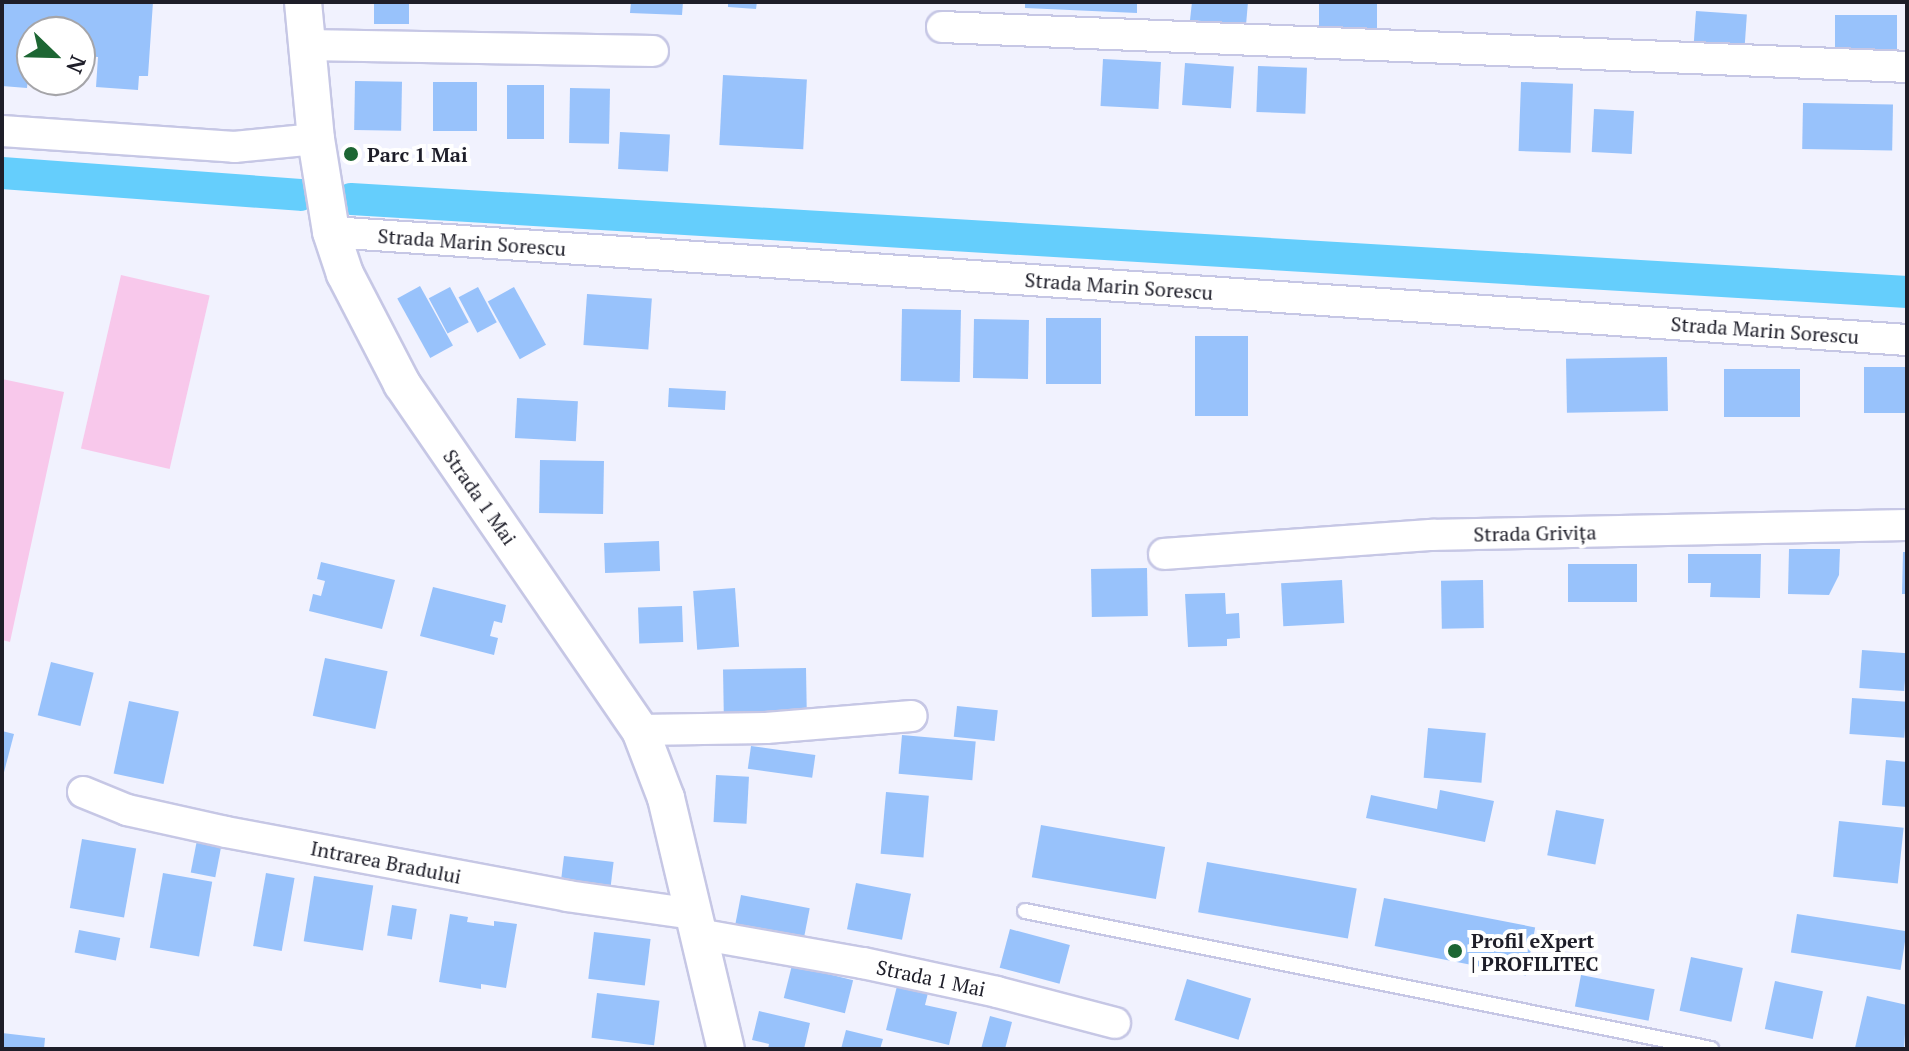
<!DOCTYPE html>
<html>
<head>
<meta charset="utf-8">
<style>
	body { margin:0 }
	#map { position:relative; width:1909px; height:1051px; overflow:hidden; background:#f1f2fe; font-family:"PT Serif",serif }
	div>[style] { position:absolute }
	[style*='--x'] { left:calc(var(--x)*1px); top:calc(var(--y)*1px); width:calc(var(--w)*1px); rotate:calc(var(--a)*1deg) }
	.green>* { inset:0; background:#f8c8eb; transform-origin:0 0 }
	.canal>* { height:32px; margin:-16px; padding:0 16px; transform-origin:16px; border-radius:16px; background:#65cefc }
	.building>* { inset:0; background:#98c2fb; transform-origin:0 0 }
	.roads { filter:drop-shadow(2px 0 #c6c7e5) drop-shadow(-2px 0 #c6c7e5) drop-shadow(0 2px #c6c7e5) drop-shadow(0 -2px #c6c7e5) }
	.service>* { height:14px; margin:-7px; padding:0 7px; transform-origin:7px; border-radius:7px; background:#fff }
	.minor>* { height:30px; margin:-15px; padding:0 15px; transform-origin:15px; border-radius:15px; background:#fff }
	.tertiary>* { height:36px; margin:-18px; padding:0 18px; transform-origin:18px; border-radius:18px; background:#fff }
	.dots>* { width:22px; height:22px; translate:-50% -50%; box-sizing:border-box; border:4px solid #fff; border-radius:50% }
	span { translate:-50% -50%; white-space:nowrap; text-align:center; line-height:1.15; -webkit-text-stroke:8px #fff; paint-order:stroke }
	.poi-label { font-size:20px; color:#1e1e29; font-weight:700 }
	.left { translate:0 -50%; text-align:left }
	.street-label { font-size:20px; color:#1e1e29 }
	.frame { position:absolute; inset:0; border:4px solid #1e1e29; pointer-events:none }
	.north { position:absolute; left:16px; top:16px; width:80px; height:80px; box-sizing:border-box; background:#fff; border:2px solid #a5a5a9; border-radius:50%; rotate:113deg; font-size:22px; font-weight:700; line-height:32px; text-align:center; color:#1e1e29 }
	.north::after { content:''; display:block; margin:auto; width:28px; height:36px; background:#1d6633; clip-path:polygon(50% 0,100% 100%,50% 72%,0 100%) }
</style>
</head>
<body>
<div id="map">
	<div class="green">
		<div style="left:121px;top:275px;width:91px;height:178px;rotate:13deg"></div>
		<div style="clip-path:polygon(2px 379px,64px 392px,10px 642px,2px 640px)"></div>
	</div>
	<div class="canal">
		<div style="--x:2;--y:173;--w:299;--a:4.2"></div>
		<div style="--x:351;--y:199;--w:1559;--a:3.42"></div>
	</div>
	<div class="building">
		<div style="clip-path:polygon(2px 2px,153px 2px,148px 76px,139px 76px,138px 90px,96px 87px,98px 57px,80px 56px,80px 32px,32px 32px,27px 88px,2px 86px)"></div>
		<div style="left:374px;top:2px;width:35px;height:22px"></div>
		<div style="clip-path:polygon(631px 2px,683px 2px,682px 15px,630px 13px)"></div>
		<div style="clip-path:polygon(728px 2px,757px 2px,756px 9px,728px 7px)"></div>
		<div style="clip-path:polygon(1025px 2px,1137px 2px,1137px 13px,1025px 8px)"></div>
		<div style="clip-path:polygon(1192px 2px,1248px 2px,1246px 25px,1190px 20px)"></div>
		<div style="left:1319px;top:2px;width:58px;height:30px"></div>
		<div style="left:1696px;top:11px;width:51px;height:36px;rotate:4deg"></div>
		<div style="left:1835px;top:15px;width:62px;height:38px"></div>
		<div style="left:1103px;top:59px;width:58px;height:47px;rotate:3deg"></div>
		<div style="left:1185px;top:63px;width:49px;height:42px;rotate:4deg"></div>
		<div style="left:1258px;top:66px;width:49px;height:46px;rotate:2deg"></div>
		<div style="left:723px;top:75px;width:84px;height:70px;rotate:3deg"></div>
		<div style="left:355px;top:81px;width:47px;height:49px;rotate:1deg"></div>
		<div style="left:433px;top:82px;width:44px;height:49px"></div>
		<div style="left:1521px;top:82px;width:52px;height:69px;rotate:2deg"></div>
		<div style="left:507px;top:85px;width:37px;height:54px"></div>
		<div style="left:570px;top:88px;width:40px;height:55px;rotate:1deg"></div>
		<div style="left:1803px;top:103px;width:90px;height:46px;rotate:1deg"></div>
		<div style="left:1594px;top:109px;width:40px;height:43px;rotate:3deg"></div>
		<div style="left:620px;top:132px;width:50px;height:37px;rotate:3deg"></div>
		<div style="left:420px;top:286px;width:68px;height:26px;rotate:61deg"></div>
		<div style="left:450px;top:287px;width:40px;height:24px;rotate:62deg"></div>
		<div style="left:478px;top:287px;width:40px;height:22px;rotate:62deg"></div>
		<div style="left:514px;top:287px;width:66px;height:30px;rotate:61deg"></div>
		<div style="left:587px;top:294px;width:65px;height:51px;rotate:4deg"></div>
		<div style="left:902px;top:309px;width:59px;height:72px;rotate:1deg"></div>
		<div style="left:1046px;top:318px;width:55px;height:66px"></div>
		<div style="left:974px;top:319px;width:55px;height:59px;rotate:1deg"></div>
		<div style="left:1195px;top:336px;width:53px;height:80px"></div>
		<div style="left:1667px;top:357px;width:54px;height:101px;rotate:89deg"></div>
		<div style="left:1907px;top:367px;width:46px;height:43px;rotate:90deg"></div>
		<div style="left:1724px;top:369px;width:76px;height:48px"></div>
		<div style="left:669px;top:388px;width:57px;height:19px;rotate:3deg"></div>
		<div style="left:517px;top:398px;width:61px;height:40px;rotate:3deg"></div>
		<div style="left:540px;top:460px;width:64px;height:53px;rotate:1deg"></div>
		<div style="left:659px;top:541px;width:30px;height:55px;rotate:88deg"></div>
		<div style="clip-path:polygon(1789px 549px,1840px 549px,1839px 575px,1829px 595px,1788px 594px)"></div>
		<div style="clip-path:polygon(1903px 552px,1907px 552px,1907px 594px,1902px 594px)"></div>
		<div style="clip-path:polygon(1688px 554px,1761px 554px,1760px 598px,1710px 597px,1711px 583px,1688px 583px)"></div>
		<div style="clip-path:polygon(321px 562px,395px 580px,382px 629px,309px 611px,313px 594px,321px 596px,325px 581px,317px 579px)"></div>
		<div style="left:1568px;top:564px;width:69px;height:38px"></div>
		<div style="left:1147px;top:568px;width:48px;height:56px;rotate:89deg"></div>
		<div style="left:1342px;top:580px;width:43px;height:61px;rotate:87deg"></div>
		<div style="left:1483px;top:580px;width:48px;height:42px;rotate:89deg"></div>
		<div style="clip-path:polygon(433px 587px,506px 605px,502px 623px,494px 621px,490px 636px,498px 638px,494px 655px,420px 636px)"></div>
		<div style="left:735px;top:588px;width:59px;height:42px;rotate:86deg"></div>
		<div style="clip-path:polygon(1225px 593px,1226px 614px,1239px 613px,1240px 638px,1227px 639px,1227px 646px,1188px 647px,1185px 594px)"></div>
		<div style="left:682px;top:606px;width:36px;height:44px;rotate:88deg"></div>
		<div style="left:1862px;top:650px;width:45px;height:38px;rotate:4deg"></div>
		<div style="left:325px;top:658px;width:64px;height:59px;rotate:12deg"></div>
		<div style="left:51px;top:662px;width:44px;height:55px;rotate:14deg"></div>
		<div style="left:806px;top:668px;width:52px;height:83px;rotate:89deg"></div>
		<div style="left:1852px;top:698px;width:55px;height:36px;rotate:4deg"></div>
		<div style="left:129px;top:701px;width:51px;height:74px;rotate:12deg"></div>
		<div style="left:957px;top:706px;width:41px;height:31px;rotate:6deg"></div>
		<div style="left:1428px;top:728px;width:58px;height:50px;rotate:5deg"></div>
		<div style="clip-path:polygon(2px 731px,14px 734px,3px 776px,2px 776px)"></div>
		<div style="left:902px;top:735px;width:74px;height:39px;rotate:5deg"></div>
		<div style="left:751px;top:746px;width:65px;height:23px;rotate:8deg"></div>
		<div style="clip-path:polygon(1886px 760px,1907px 762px,1907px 807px,1882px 805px)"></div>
		<div style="left:716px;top:775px;width:33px;height:47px;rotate:3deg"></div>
		<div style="clip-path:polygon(1440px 790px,1494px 801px,1485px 842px,1366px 818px,1371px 795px,1437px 809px)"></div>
		<div style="left:886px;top:792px;width:43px;height:62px;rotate:5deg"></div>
		<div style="left:1556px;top:810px;width:49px;height:46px;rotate:11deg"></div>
		<div style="left:1839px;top:821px;width:65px;height:56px;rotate:6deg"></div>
		<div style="left:1041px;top:825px;width:126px;height:53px;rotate:10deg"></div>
		<div style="left:82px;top:839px;width:55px;height:70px;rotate:10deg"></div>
		<div style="left:197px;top:840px;width:25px;height:33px;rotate:11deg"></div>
		<div style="left:564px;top:856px;width:50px;height:31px;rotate:7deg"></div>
		<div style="left:1207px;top:862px;width:152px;height:51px;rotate:10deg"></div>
		<div style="left:163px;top:873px;width:50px;height:76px;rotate:10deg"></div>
		<div style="left:266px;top:873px;width:29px;height:74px;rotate:10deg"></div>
		<div style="left:314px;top:876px;width:60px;height:66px;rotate:9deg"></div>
		<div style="left:856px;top:883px;width:56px;height:47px;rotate:11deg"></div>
		<div style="left:741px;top:895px;width:70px;height:34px;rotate:11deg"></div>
		<div style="left:1384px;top:898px;width:154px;height:49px;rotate:11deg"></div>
		<div style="left:392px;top:905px;width:25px;height:31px;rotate:9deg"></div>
		<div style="clip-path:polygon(450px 914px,468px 917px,467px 922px,494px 926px,494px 921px,517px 924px,506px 988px,481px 984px,481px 989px,439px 982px)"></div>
		<div style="left:1797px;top:914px;width:111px;height:39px;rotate:9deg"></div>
		<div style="left:1010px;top:929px;width:62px;height:40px;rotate:15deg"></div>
		<div style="left:79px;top:930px;width:42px;height:23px;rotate:11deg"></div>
		<div style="left:594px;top:932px;width:57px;height:47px;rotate:7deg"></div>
		<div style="left:1691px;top:957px;width:53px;height:55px;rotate:12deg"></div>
		<div style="left:792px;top:965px;width:63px;height:34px;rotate:14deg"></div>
		<div style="left:1581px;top:975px;width:75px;height:32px;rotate:11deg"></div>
		<div style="left:1187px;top:979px;width:67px;height:43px;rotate:17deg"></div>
		<div style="left:1775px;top:981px;width:49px;height:49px;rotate:12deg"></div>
		<div style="clip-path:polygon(897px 986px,928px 993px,925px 1005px,957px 1012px,949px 1045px,886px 1030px)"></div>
		<div style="left:597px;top:993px;width:63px;height:45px;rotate:7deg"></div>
		<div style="clip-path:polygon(1867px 996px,1907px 1005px,1904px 1049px,1855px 1048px)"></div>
		<div style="clip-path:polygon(759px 1011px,810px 1023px,804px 1049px,768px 1049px,769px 1044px,752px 1040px)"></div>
		<div style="clip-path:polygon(990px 1016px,1012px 1022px,1005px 1049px,981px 1049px)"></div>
		<div style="clip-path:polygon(846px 1030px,883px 1039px,880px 1049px,841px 1049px)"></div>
		<div style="clip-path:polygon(2px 1033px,45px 1038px,44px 1049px,2px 1049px)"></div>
	</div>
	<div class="roads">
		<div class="service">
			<div style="--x:1025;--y:911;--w:700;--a:11.37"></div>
		</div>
		<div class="minor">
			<div style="--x:942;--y:27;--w:966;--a:2.37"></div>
			<div style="--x:307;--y:45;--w:346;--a:1"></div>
			<div style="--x:2;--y:131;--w:233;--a:3.9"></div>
			<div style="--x:234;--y:147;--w:82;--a:-5.6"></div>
			<div style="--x:331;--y:232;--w:1580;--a:3.92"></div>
			<div style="--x:1164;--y:554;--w:269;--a:-4.1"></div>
			<div style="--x:1432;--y:535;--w:475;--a:-1.2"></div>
			<div style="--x:640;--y:730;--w:126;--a:-0.9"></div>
			<div style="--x:766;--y:728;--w:146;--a:-4.7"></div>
			<div style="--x:83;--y:792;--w:48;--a:22.2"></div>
			<div style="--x:127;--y:810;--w:101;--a:12.5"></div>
			<div style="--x:226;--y:832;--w:347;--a:10.6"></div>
			<div style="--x:567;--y:896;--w:128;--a:8.1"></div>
			<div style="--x:698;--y:934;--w:168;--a:10"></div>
			<div style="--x:863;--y:963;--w:137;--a:12.2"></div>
			<div style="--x:997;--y:992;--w:122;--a:14.7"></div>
		</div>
		<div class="tertiary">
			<div style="--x:303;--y:2;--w:138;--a:84.6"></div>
			<div style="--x:316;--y:139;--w:94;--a:80.8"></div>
			<div style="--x:331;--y:232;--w:44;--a:71.6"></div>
			<div style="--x:345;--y:274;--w:124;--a:62.6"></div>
			<div style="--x:402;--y:384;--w:420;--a:55.5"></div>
			<div style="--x:640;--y:730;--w:73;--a:69.1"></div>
			<div style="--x:666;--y:798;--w:258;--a:76.6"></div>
		</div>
	</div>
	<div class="dots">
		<div style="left:351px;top:154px;background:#1d6633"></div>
		<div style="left:1455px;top:951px;background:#1d6633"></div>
	</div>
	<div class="poi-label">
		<span class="left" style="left:367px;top:154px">Parc 1 Mai</span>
		<span class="left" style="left:1471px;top:952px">Profil eXpert<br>| PROFILITEC</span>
	</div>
	<div class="street-label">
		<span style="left:472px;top:242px;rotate:4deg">Strada Marin Sorescu</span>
		<span style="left:1119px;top:286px;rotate:4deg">Strada Marin Sorescu</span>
		<span style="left:1765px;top:330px;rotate:4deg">Strada Marin Sorescu</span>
		<span style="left:480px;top:497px;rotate:55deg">Strada 1 Mai</span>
		<span style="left:1535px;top:533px;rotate:-1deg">Strada Grivița</span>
		<span style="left:386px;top:862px;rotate:11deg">Intrarea Bradului</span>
		<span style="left:931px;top:978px;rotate:12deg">Strada 1 Mai</span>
	</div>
	<div class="frame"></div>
	<div class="north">N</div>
</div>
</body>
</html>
